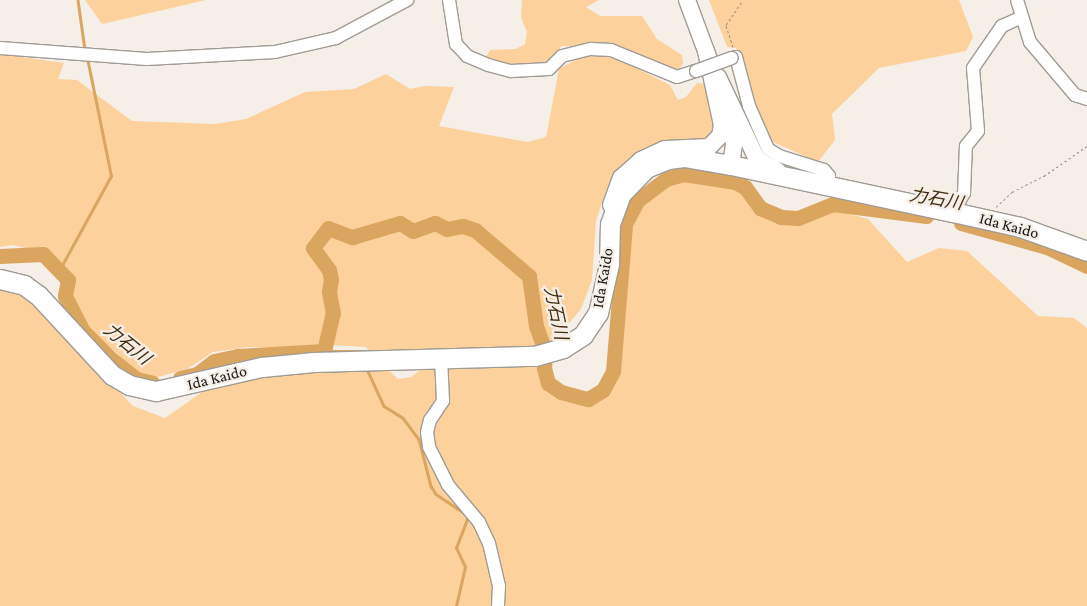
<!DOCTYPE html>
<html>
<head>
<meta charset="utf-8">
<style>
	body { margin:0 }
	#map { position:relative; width:1087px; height:606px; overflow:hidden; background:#f5efe8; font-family:"Crimson Pro","Noto Sans JP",serif }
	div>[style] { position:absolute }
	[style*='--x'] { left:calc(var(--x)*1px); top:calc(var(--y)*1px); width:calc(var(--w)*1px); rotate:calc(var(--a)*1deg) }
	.green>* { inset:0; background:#fcd19b }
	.stream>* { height:2.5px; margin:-1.25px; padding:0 1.25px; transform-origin:1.25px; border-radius:1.25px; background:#daa55e }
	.river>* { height:15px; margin:-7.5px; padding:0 7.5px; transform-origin:7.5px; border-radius:7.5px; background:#daa55e }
	.path>* { height:1px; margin-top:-0.5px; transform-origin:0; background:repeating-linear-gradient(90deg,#938f8a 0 2.5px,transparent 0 5px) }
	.roads { filter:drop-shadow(1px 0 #a09b94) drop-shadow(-1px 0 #a09b94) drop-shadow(0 1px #a09b94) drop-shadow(0 -1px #a09b94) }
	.minor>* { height:12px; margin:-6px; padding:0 6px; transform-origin:6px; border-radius:6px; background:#fff }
	.major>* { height:16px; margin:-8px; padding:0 8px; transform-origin:8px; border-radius:8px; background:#fff }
	.highway>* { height:19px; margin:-9.5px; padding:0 9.5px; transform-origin:9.5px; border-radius:9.5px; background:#fff }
	.bridges { filter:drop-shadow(1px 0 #a09b94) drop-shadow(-1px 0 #a09b94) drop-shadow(0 1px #a09b94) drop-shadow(0 -1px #a09b94) }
	.minor-bridge>* { height:12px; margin:-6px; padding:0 6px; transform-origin:6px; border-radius:6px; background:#fff }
	span { translate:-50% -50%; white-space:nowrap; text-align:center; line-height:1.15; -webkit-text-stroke:4.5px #f5efe8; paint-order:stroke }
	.street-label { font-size:16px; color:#171513 }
	.water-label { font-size:18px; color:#442e0f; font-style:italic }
</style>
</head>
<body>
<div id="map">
	<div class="green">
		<div style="clip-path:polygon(85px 0,206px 0,102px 24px)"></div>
		<div style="clip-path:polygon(522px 0,599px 0,586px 7px,600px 16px,642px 16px,657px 39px,682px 55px,683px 64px,677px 72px,661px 63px,609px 47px,561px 46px,554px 60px,540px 66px,513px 67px,486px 57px,490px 50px,516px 49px,525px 44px,527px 32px,521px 18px)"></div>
		<div style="clip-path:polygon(709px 0,959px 0,973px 37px,966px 51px,879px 68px,832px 114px,835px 140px,818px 162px,771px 141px,761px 125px,736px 48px,727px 47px)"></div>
		<div style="clip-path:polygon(0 54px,64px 63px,58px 79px,77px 80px,132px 121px,215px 124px,246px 119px,305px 92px,354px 89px,386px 74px,410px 89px,425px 86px,454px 87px,439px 126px,528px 142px,546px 137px,559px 69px,587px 54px,614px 57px,670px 85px,678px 100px,686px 97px,697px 83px,705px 84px,717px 123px,704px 143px,618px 175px,604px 196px,596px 221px,592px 280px,581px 309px,550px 346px,370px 352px,366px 347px,331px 345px,326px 340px,310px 348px,249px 347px,213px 352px,187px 369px,151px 379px,127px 367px,117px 353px,87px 330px,68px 298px,71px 279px,49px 254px,13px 245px,0 247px)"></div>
		<div style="clip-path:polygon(698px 177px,720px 180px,738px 188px,761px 214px,787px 223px,830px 209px,868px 219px,907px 262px,939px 248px,967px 251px,1038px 316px,1074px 318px,1087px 328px,1087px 606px,0 606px,0 287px,29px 297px,133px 406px,165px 418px,208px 388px,296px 370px,384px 365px,398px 379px,411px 377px,427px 365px,539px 362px,550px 388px,582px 403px,592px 401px,604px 392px,615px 377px,621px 343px,626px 239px,631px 217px,650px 194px,683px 178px)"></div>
	</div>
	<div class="stream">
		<div style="--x:78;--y:0;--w:50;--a:82"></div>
		<div style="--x:60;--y:269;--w:106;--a:-61.3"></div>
		<div style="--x:111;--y:176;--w:120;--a:-101.5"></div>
		<div style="--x:324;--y:351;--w:41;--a:0"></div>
		<div style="--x:365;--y:351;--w:3;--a:90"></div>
		<div style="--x:366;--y:367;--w:43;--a:65.2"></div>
		<div style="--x:384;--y:406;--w:22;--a:32"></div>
		<div style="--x:403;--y:418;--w:26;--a:53"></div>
		<div style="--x:419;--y:439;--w:49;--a:75.7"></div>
		<div style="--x:431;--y:486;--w:9;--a:58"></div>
		<div style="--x:436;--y:494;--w:34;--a:34"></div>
		<div style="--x:456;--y:606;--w:40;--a:-77"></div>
		<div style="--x:465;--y:567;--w:21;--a:-115"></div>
		<div style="--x:456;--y:548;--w:34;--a:-69"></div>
	</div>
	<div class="river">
		<div style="--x:961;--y:223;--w:89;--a:15.6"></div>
		<div style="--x:1047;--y:247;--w:44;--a:25.4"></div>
		<div style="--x:0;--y:256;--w:43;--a:-2.7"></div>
		<div style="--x:43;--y:254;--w:36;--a:46"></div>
		<div style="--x:68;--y:280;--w:16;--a:101"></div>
		<div style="--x:65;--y:296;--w:39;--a:63"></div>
		<div style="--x:83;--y:331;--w:40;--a:45"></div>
		<div style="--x:111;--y:359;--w:33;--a:38"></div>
		<div style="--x:137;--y:379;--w:16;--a:14"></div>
		<div style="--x:180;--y:378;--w:17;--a:-13"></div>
		<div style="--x:197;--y:374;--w:21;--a:-37"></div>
		<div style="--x:214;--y:361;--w:25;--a:-12"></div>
		<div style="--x:238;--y:356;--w:86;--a:-3.3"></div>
		<div style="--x:324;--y:351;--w:39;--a:-77"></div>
		<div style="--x:333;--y:313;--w:21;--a:-101"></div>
		<div style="--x:329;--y:292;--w:12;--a:-81"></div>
		<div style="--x:331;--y:280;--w:10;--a:-101"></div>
		<div style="--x:329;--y:270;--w:27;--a:-126"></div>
		<div style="--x:313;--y:248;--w:25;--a:-53"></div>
		<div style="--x:328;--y:228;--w:26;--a:21"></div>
		<div style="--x:352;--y:237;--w:50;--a:-16.3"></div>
		<div style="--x:400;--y:223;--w:15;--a:32"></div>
		<div style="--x:413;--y:231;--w:23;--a:-20"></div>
		<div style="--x:435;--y:223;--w:13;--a:27"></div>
		<div style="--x:447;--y:229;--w:16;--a:-11"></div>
		<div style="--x:463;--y:226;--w:13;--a:18"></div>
		<div style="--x:475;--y:230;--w:71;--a:40.4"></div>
		<div style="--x:529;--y:276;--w:50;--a:82"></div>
		<div style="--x:536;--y:326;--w:27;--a:70"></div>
		<div style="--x:545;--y:351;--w:17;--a:93"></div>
		<div style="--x:544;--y:368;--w:16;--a:75"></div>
		<div style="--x:548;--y:383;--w:16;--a:35"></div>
		<div style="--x:561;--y:392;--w:28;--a:15"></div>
		<div style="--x:588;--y:399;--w:17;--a:-31"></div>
		<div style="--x:603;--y:390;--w:21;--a:-62"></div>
		<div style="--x:613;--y:371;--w:147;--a:-85.3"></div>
		<div style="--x:625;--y:224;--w:27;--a:-62"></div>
		<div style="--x:638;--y:200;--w:35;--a:-37"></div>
		<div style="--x:666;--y:179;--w:19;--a:-16"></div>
		<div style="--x:684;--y:174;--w:52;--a:8.9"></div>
		<div style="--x:735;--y:182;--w:11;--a:27"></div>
		<div style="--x:745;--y:187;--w:26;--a:54"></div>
		<div style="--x:760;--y:208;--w:23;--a:23"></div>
		<div style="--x:781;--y:217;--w:17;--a:3"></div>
		<div style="--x:798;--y:218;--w:38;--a:-22"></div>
		<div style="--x:833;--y:204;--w:94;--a:7.4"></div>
	</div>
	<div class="path">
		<div style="--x:733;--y:47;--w:23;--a:-108"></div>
		<div style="--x:726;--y:25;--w:30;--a:-56"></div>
		<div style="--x:996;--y:207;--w:22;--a:-43"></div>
		<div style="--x:1012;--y:192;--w:36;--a:-27"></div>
		<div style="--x:1044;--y:176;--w:52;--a:-34.9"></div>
	</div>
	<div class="roads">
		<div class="minor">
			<div style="--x:449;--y:0;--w:45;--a:81"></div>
			<div style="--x:456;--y:44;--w:16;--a:47"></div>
			<div style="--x:467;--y:56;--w:23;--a:23"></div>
			<div style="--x:488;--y:65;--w:24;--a:15"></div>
			<div style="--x:511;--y:71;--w:38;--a:-3"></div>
			<div style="--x:549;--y:69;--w:18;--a:-45"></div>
			<div style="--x:562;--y:56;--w:30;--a:-14"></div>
			<div style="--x:591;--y:49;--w:20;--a:3"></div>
			<div style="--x:611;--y:50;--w:71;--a:22.2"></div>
			<div style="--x:677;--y:77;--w:20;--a:-18"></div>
			<div style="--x:1017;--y:0;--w:44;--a:72.8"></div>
			<div style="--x:1030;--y:42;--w:70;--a:49.7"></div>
			<div style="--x:1075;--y:95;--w:13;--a:18"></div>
			<div style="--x:0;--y:48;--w:147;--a:4.3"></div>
			<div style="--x:147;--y:59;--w:128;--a:-3.1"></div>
			<div style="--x:275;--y:52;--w:63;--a:-12.9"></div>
			<div style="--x:336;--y:38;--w:81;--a:-28.2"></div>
			<div style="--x:732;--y:58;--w:4;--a:-14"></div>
			<div style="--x:736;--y:57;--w:51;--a:75.1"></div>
			<div style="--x:749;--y:106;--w:47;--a:66.2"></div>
			<div style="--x:768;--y:149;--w:13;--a:32"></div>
			<div style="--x:779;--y:156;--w:47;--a:17.3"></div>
			<div style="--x:824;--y:170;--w:8;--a:50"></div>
			<div style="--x:829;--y:176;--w:9;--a:103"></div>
			<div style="--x:953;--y:212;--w:22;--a:-60"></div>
			<div style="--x:964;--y:193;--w:47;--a:-87.6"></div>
			<div style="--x:966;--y:146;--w:19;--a:-51"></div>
			<div style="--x:978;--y:131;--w:63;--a:-94.5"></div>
			<div style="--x:973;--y:68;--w:51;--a:-55.4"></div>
			<div style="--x:1002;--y:26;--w:20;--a:-24"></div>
			<div style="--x:441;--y:358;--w:43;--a:87.3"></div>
			<div style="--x:443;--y:401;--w:23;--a:124"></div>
			<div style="--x:430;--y:420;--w:12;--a:104"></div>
			<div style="--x:427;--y:432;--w:15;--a:82"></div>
			<div style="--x:429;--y:447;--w:42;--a:63.4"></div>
			<div style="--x:448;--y:485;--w:48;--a:50"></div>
			<div style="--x:479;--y:522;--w:23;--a:65"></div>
			<div style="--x:489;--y:543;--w:44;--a:76.9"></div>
			<div style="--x:499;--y:586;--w:20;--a:93"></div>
		</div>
		<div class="major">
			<div style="--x:687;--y:0;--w:63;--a:69.6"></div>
			<div style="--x:718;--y:77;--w:91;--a:64.6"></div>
			<div style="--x:757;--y:159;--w:24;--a:30"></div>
			<div style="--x:729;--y:115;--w:29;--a:80"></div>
			<div style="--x:734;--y:144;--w:21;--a:98"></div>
			<div style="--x:611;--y:205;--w:29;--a:-70"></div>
			<div style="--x:621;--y:178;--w:27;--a:-42"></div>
			<div style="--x:641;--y:160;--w:26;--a:-25"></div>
			<div style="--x:665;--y:149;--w:44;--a:-2.6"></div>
			<div style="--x:709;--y:147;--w:16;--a:-45"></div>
			<div style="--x:720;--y:136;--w:11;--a:-80"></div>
			<div style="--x:722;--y:125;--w:76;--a:-102.2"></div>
		</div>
		<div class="highway">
			<div style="--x:0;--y:279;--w:25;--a:14"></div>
			<div style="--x:24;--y:285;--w:17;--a:36"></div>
			<div style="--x:38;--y:295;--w:109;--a:47.2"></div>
			<div style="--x:112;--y:375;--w:20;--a:30"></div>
			<div style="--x:129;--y:385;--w:28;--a:13"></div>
			<div style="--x:156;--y:391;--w:109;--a:-12.8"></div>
			<div style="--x:262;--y:367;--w:52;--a:-5.5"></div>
			<div style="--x:314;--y:362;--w:221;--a:-1.6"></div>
			<div style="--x:535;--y:356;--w:29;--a:-16"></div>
			<div style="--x:563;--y:348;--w:24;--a:-33"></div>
			<div style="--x:583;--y:335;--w:27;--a:-56"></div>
			<div style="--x:598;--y:313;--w:50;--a:-77.3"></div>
			<div style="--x:609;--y:264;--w:40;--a:-88.6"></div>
			<div style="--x:610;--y:224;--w:32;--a:-70"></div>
			<div style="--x:621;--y:194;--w:36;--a:-46"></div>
			<div style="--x:646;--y:168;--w:24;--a:-22"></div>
			<div style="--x:668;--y:159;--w:16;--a:-7"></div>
			<div style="--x:684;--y:157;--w:48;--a:9.7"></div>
			<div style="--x:731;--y:165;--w:227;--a:12"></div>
			<div style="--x:953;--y:212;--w:69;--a:12.6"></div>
			<div style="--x:1020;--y:227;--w:71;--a:19.7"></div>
		</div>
	</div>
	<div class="bridges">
		<div class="minor-bridge">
			<div style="--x:696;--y:71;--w:38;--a:-20"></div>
		</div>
	</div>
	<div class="street-label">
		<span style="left:1009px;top:226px;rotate:15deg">Ida Kaido</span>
		<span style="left:603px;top:278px;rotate:-80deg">Ida Kaido</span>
		<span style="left:217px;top:378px;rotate:-14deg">Ida Kaido</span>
	</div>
	<div class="water-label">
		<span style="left:936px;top:199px;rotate:10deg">力石川</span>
		<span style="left:556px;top:313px;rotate:78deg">力石川</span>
		<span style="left:127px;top:344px;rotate:39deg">力石川</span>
	</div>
</div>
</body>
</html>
